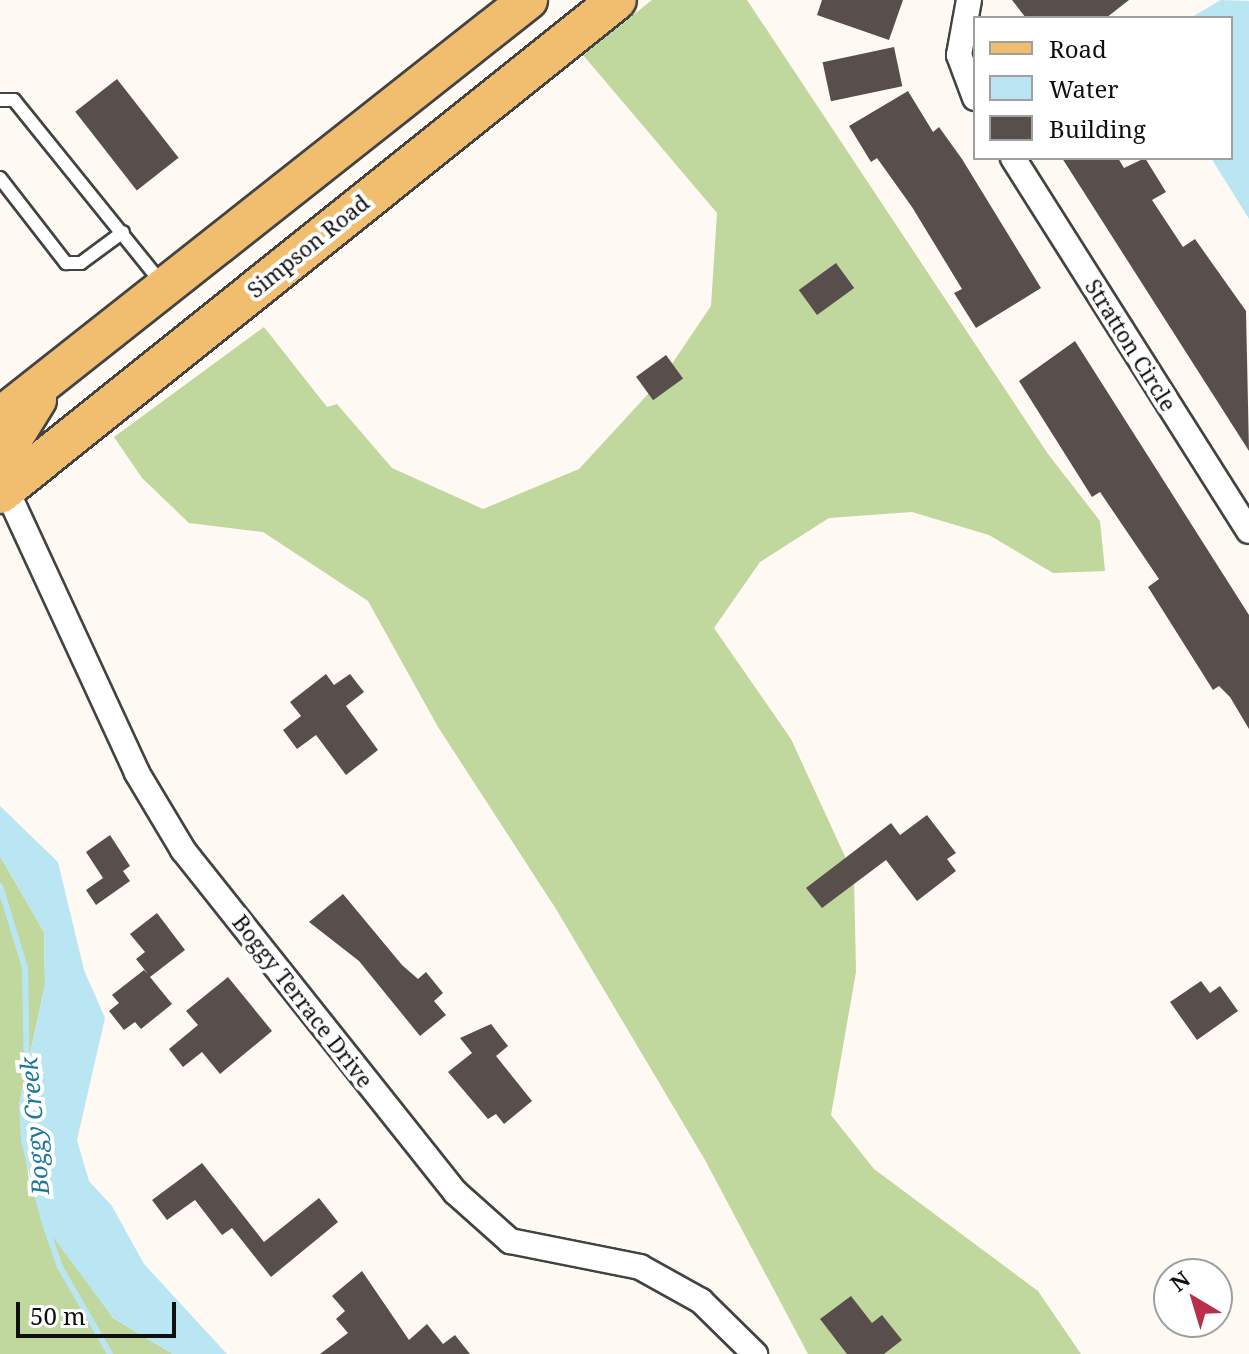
<!DOCTYPE html>
<html>
<head>
<meta charset="utf-8">
<style>
	body { margin:0 }
	#map { position:relative; width:1249px; height:1354px; overflow:hidden; background:#fefaf3; font-family:"Noto Serif",serif }
	div>[style] { position:absolute }
	[style*='--x'] { left:calc(var(--x)*1px); top:calc(var(--y)*1px); width:calc(var(--w)*1px); rotate:calc(var(--a)*1deg) }
	.forest>* { inset:0; background:#c0d79e }
	.water>* { inset:0; background:#bae6f3 }
	.stream>* { height:6px; margin:-3px; padding:0 3px; transform-origin:3px; border-radius:3px; background:#bae6f3 }
	.building>* { inset:0; background:#584f4c; transform-origin:0 0 }
	.roads { filter:drop-shadow(2px 0 #434343) drop-shadow(-2px 0 #434343) drop-shadow(0 2px #434343) drop-shadow(0 -2px #434343) }
	.lane>* { height:12px; margin:-6px; padding:0 6px; transform-origin:6px; border-radius:6px; background:#fff }
	.street>* { height:24px; margin:-12px; padding:0 12px; transform-origin:12px; border-radius:12px; background:#fff }
	.primary>* { height:38px; margin:-19px; padding:0 19px; transform-origin:19px; border-radius:19px; background:#f1be70 }
	span { translate:-50% -50%; white-space:nowrap; text-align:center; line-height:1.15; -webkit-text-stroke:8px #fff; paint-order:stroke }
	.street-label { font-size:22px; color:#101010 }
	.water-label { font-size:24px; color:#1f789b; font-style:italic }
	.legend { position:absolute; left:973px; top:16px; width:260px; height:144px; box-sizing:border-box; background:#fff; border:2px solid #9f9f9f; margin:0; padding:10px 14px; list-style:none; font-size:24px; color:#101010 }
	.legend li { display:flex; align-items:center; gap:16px; height:40px }
	.legend b { width:40px; border:2px solid #9f9f9f }
	.north { position:absolute; left:1153px; top:1258px; width:80px; height:80px; box-sizing:border-box; background:#fff; border:2px solid #9f9f9f; border-radius:50%; rotate:322deg; font-size:22px; font-weight:700; line-height:32px; text-align:center; color:#101010 }
	.north::after { content:''; display:block; margin:auto; width:28px; height:36px; background:#b92e4a; clip-path:polygon(50% 0,100% 100%,50% 72%,0 100%) }
	.scale { position:absolute; left:16px; top:1302px; width:160px; height:36px; box-sizing:border-box; border:4px solid #101010; border-top:0; padding-left:10px; font-size:24px; line-height:28px; white-space:nowrap; color:#101010; -webkit-text-stroke:6px #fff; paint-order:stroke }
</style>
</head>
<body>
<div id="map">
	<div class="forest">
		<div style="clip-path:polygon(652px 0,747px 0,1048px 454px,1100px 521px,1105px 571px,1053px 573px,989px 535px,912px 512px,829px 518px,760px 562px,714px 628px,791px 739px,854px 876px,856px 972px,831px 1115px,874px 1169px,1038px 1291px,1081px 1354px,808px 1354px,705px 1160px,556px 909px,438px 727px,368px 601px,263px 532px,189px 523px,142px 478px,114px 437px,264px 327px,327px 407px,337px 404px,392px 468px,483px 509px,579px 469px,661px 380px,711px 306px,717px 213px,583px 55px)"></div>
		<div style="clip-path:polygon(0 856px,44px 932px,45px 985px,19px 1105px,29px 1181px,113px 1318px,173px 1354px,0 1354px)"></div>
	</div>
	<div class="water">
		<div style="clip-path:polygon(1221px 0,1249px 1px,1249px 219px,1211px 158px,1231px 158px,1231px 18px,1190px 18px)"></div>
		<div style="clip-path:polygon(0 806px,58px 862px,84px 970px,105px 1018px,77px 1140px,89px 1181px,112px 1206px,144px 1264px,227px 1354px,173px 1354px,113px 1318px,41px 1221px,21px 1141px,19px 1105px,45px 985px,44px 932px,0 856px)"></div>
	</div>
	<div class="stream">
		<div style="--x:0;--y:886;--w:86;--a:73"></div>
		<div style="--x:25;--y:968;--w:111;--a:89"></div>
		<div style="--x:45;--y:1224;--w:46;--a:70.8"></div>
		<div style="--x:60;--y:1267;--w:100;--a:60.1"></div>
	</div>
	<div class="building">
		<div style="clip-path:polygon(822px 0,903px 0,889px 40px,817px 15px)"></div>
		<div style="clip-path:polygon(1012px 0,1129px 0,1106px 18px,1026px 18px)"></div>
		<div style="left:894px;top:47px;width:40px;height:73px;rotate:78deg"></div>
		<div style="left:117px;top:79px;width:100px;height:53px;rotate:52deg"></div>
		<div style="clip-path:polygon(908px 91px,933px 132px,939px 127px,962px 159px,1041px 288px,976px 328px,954px 293px,962px 289px,912px 207px,877px 158px,871px 162px,849px 126px)"></div>
		<div style="clip-path:polygon(1062px 158px,1118px 158px,1124px 168px,1145px 158px,1166px 192px,1152px 200px,1183px 247px,1195px 239px,1246px 311px,1249px 451px)"></div>
		<div style="left:836px;top:263px;width:31px;height:46px;rotate:54deg"></div>
		<div style="clip-path:polygon(1075px 341px,1249px 615px,1249px 729px,1230px 697px,1219px 686px,1213px 690px,1148px 587px,1159px 579px,1100px 492px,1092px 497px,1019px 381px)"></div>
		<div style="left:666px;top:355px;width:29px;height:37px;rotate:54deg"></div>
		<div style="clip-path:polygon(326px 674px,334px 685px,350px 674px,364px 692px,346px 706px,378px 750px,346px 775px,316px 735px,297px 749px,283px 730px,301px 716px,290px 702px)"></div>
		<div style="clip-path:polygon(927px 815px,956px 853px,947px 859px,956px 871px,917px 901px,886px 860px,822px 908px,806px 888px,891px 823px,900px 835px)"></div>
		<div style="clip-path:polygon(110px 835px,130px 866px,123px 871px,130px 881px,96px 905px,86px 890px,103px 878px,86px 852px)"></div>
		<div style="clip-path:polygon(343px 894px,402px 965px,418px 979px,426px 972px,443px 993px,434px 1001px,446px 1015px,420px 1036px,359px 961px,309px 922px)"></div>
		<div style="clip-path:polygon(157px 913px,185px 950px,150px 977px,172px 1004px,141px 1029px,135px 1022px,124px 1030px,109px 1011px,119px 1003px,112px 995px,144px 970px,148px 974px,136px 959px,145px 952px,130px 934px)"></div>
		<div style="clip-path:polygon(228px 977px,272px 1031px,220px 1074px,202px 1052px,183px 1067px,169px 1049px,198px 1025px,186px 1011px)"></div>
		<div style="clip-path:polygon(1201px 981px,1210px 993px,1220px 986px,1238px 1011px,1197px 1040px,1170px 1002px)"></div>
		<div style="clip-path:polygon(491px 1024px,508px 1046px,496px 1056px,532px 1101px,504px 1124px,496px 1114px,488px 1119px,448px 1072px,472px 1053px,460px 1038px)"></div>
		<div style="clip-path:polygon(202px 1163px,264px 1242px,319px 1198px,338px 1222px,271px 1277px,232px 1228px,222px 1235px,195px 1200px,167px 1220px,152px 1200px)"></div>
		<div style="clip-path:polygon(362px 1271px,409px 1340px,427px 1324px,443px 1344px,455px 1335px,470px 1354px,320px 1354px,348px 1333px,336px 1319px,345px 1311px,332px 1296px)"></div>
		<div style="clip-path:polygon(851px 1296px,872px 1323px,882px 1315px,902px 1340px,884px 1354px,847px 1354px,820px 1319px)"></div>
	</div>
	<div class="roads">
		<div class="lane">
			<div style="--x:0;--y:100;--w:14;--a:0"></div>
			<div style="--x:14;--y:100;--w:234;--a:51.1"></div>
			<div style="--x:0;--y:178;--w:108;--a:52.2"></div>
			<div style="--x:66;--y:263;--w:15;--a:0"></div>
			<div style="--x:81;--y:263;--w:52;--a:-36.4"></div>
		</div>
		<div class="street">
			<div style="--x:969;--y:0;--w:56;--a:100.3"></div>
			<div style="--x:959;--y:55;--w:46;--a:69.6"></div>
			<div style="--x:1013;--y:158;--w:441;--a:57.7"></div>
			<div style="--x:6;--y:489;--w:313;--a:65.2"></div>
			<div style="--x:137;--y:773;--w:90;--a:59.1"></div>
			<div style="--x:183;--y:850;--w:437;--a:51.5"></div>
			<div style="--x:455;--y:1192;--w:74;--a:41.7"></div>
			<div style="--x:510;--y:1241;--w:133;--a:11.3"></div>
			<div style="--x:640;--y:1267;--w:70;--a:29.1"></div>
			<div style="--x:701;--y:1301;--w:76;--a:44.5"></div>
		</div>
		<div class="primary">
			<div style="--x:0;--y:417;--w:673;--a:-38.3"></div>
			<div style="--x:6;--y:489;--w:39;--a:-90"></div>
			<div style="--x:6;--y:450;--w:59;--a:-58.2"></div>
			<div style="--x:0;--y:494;--w:790;--a:-38.68"></div>
		</div>
	</div>
	<div class="street-label">
		<span style="left:308px;top:246px;rotate:-39deg">Simpson Road</span>
		<span style="left:1131px;top:345px;rotate:58deg">Stratton Circle</span>
		<span style="left:303px;top:1001px;rotate:52deg">Boggy Terrace Drive</span>
	</div>
	<div class="water-label">
		<span style="left:34px;top:1126px;rotate:-95deg">Boggy Creek</span>
	</div>
	<ul class="legend">
	<li><b style="height:10px;background:#f1be70"></b>Road</li>
	<li><b style="height:22px;background:#bae6f3"></b>Water</li>
	<li><b style="height:22px;background:#584f4c"></b>Building</li>
	</ul>
	<div class="north">N</div>
	<div class="scale">50 m</div>
</div>
</body>
</html>
